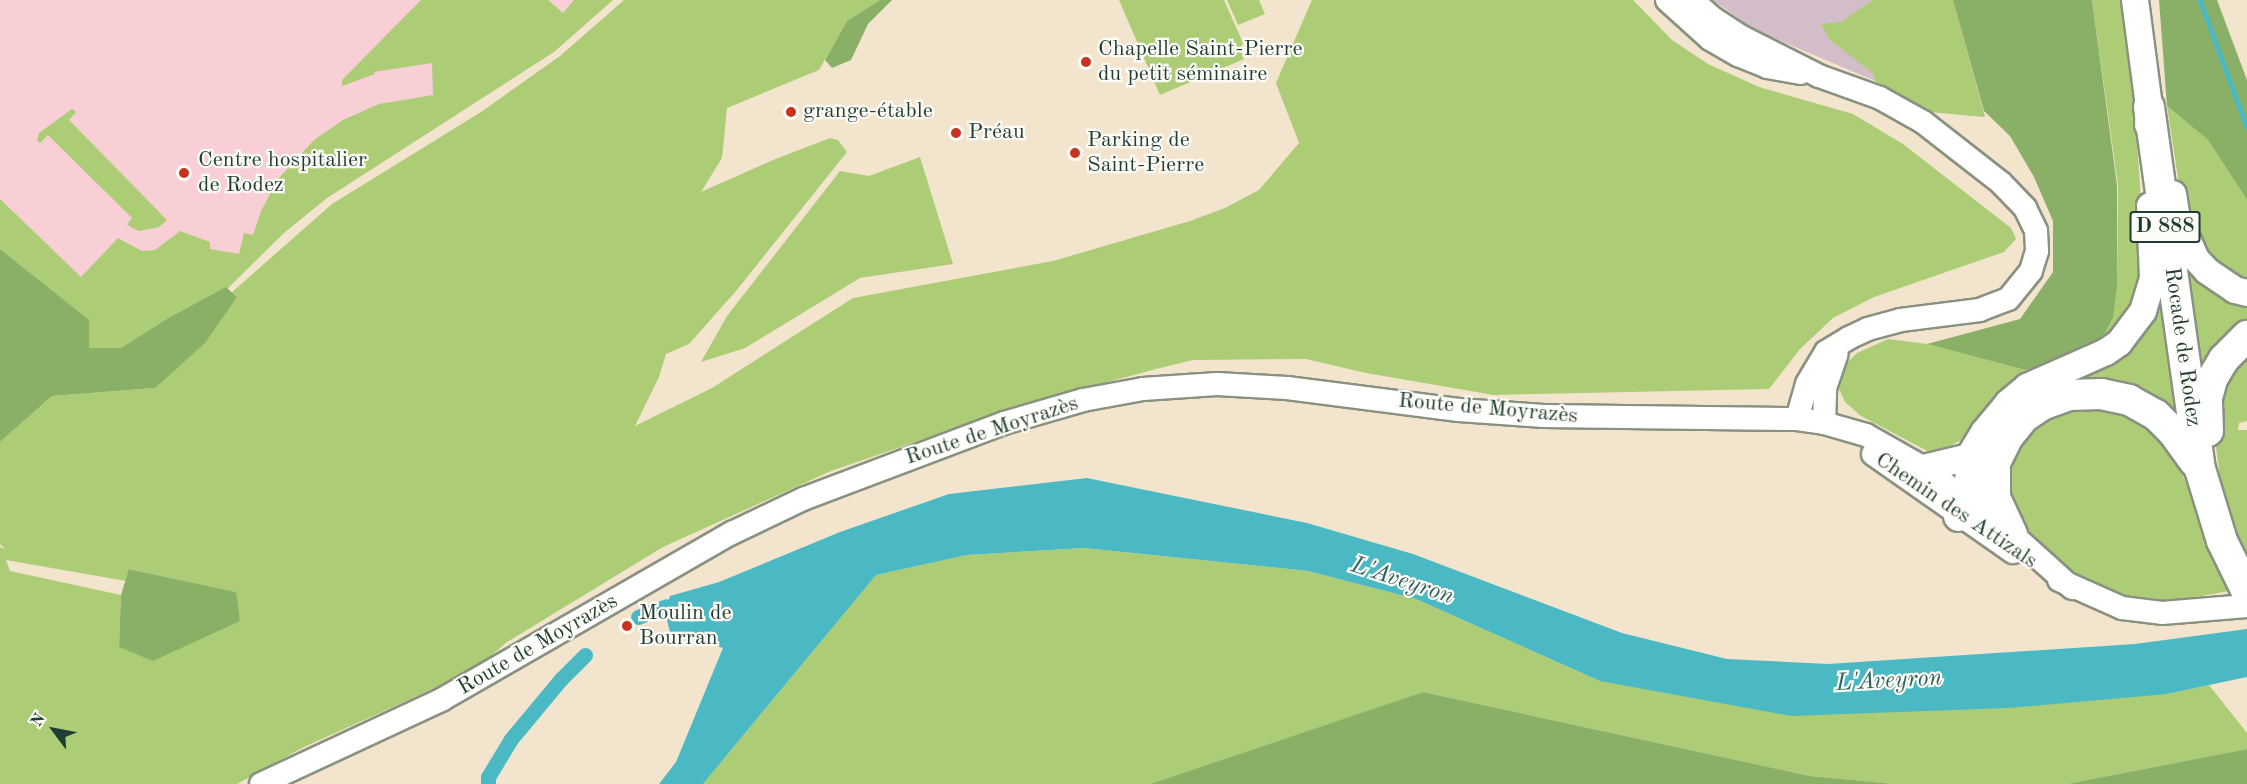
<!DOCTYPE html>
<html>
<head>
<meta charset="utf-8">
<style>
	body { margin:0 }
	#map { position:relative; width:2247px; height:784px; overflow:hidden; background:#f3e5cd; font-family:"Old Standard TT",serif }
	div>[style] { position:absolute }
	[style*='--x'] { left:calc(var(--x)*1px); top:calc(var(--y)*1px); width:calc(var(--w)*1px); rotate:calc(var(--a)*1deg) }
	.built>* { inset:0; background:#f7cfd5 }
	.industrial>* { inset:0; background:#d2bdc8 }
	.green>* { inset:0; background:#accd75 }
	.forest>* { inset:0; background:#89b066 }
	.water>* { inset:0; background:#4bb9c4 }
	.stream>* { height:4.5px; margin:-2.25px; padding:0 2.25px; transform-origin:2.25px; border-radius:2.25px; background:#4bb9c4 }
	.canal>* { height:15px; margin:-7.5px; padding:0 7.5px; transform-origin:7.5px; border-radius:7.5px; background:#4bb9c4 }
	.roads { filter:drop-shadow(2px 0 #899180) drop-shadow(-2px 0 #899180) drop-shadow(0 2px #899180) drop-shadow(0 -2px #899180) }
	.secondary>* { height:22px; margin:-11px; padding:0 11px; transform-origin:11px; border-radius:11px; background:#fff }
	.primary>* { height:26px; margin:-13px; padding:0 13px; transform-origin:13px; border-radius:13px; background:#fff }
	.highway>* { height:30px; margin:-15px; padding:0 15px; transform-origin:15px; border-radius:15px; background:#fff }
	.dots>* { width:16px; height:16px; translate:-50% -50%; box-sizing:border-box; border:3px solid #fdfcf7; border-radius:50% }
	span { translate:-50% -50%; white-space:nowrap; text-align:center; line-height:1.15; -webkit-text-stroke:4.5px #fdfcf7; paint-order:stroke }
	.shield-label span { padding:2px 4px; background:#fdfcf7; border:2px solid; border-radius:4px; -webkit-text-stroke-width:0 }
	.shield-label { font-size:21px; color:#1f3d34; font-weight:700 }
	.poi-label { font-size:22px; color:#1f3d34 }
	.left { translate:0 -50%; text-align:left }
	.street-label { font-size:22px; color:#1f3d34 }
	.water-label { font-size:24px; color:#2c625f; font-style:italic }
	.north { position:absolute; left:24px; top:700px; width:60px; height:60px; -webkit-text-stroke:4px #fdfcf7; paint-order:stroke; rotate:302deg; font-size:16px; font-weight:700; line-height:24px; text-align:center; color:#1f3d34 }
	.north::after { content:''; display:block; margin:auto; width:21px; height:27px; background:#1f3d34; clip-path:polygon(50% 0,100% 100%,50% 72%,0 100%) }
</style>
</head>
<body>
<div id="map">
	<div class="built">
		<div style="clip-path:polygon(0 0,613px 0,554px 52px,327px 198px,285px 232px,228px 288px,88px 320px,0 249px)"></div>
	</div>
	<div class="industrial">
		<div style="clip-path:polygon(1713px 0,1953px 0,1985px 117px,1931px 112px,1880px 83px,1755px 30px)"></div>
	</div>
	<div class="green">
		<div style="clip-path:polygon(421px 0,548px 0,563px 13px,574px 0,613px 0,554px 52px,327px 198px,285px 232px,228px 288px,165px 320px,121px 348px,89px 348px,88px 320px,0 249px,0 199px,81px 277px,118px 238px,142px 251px,155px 250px,180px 231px,210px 242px,210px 249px,239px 254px,244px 233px,253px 235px,261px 211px,278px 179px,314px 140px,343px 120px,379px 104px,433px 95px,432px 63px,374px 72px,375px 74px,342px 86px,342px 80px)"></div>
		<div style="clip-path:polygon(evenodd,624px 0,880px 0,847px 21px,819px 70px,727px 108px,722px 158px,701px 192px,773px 160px,830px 138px,838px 140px,847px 152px,736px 291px,689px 344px,666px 354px,659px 377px,635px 426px,712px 388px,853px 298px,1053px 261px,1190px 221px,1225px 208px,1259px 190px,1299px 143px,1276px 83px,1312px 0,1633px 0,1672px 40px,1708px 64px,1759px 87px,1853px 114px,1903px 144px,2011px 228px,2016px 239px,2004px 252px,1874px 297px,1833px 318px,1800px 349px,1769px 389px,1494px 395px,1366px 373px,1306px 359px,1193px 360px,1156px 369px,1026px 404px,831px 471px,663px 547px,507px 642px,475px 670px,304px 747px,237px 784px,0 784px,0 547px,5px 549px,0 544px,0 442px,52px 396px,155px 388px,237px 297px,232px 292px,332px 204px,481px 112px,560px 56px,624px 0,6px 560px,126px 581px,130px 569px,235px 592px,240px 621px,119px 647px,121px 595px,10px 571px,6px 560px)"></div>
		<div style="clip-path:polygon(1119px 0,1224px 0,1243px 43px,1240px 49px,1244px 59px,1160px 95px)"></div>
		<div style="clip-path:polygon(1227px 0,1259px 0,1265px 14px,1238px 25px)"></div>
		<div style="clip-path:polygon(1873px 0,1953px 0,1985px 117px,1931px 112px,1875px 81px,1874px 74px,1829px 39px,1821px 24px,1841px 22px)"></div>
		<div style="clip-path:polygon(2092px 0,2124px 0,2130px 44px,2145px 256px,2140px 296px,2117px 329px,2100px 341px,2117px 286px,2118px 185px)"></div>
		<div style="clip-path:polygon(2167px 106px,2208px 140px,2247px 200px,2247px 283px,2212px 264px,2180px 191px)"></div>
		<div style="clip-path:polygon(72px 109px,76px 112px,69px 120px,167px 220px,159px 227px,140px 231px,132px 228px,127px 224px,132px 218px,48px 135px,40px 143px,37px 141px,39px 133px)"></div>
		<div style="clip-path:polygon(920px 157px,953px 264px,860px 278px,745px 348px,701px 362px,727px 316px,840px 171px,869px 176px)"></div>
		<div style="clip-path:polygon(2179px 246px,2247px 298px,2247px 329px,2199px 393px)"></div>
		<div style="clip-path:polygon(2159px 277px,2183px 432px,2071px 390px,1987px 440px,2092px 366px)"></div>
		<div style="clip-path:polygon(1888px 339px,1927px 344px,2025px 370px,1968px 436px,1935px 455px,1861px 416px,1845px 402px,1838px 387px,1844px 366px,1857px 353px)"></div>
		<div style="clip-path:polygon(2247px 344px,2247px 421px,2239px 423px,2238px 430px,2247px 430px,2247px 570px,2222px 493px,2214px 432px,2228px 365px)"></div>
		<div style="clip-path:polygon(2074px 404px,2118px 413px,2169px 443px,2215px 552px,2229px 591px,2180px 600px,2147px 601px,2121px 595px,2079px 577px,2034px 545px,2005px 506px,2009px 453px,2019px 436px)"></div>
		<div style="clip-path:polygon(1084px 548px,1308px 571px,1416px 599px,1600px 681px,2167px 694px,2209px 685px,2247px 733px,2247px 749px,2067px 784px,1894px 784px,1810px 776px,1423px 692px,1150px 784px,703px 784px,876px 575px,967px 555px)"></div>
	</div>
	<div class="forest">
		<div style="clip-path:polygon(880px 0,892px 0,868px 24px,851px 60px,832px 68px,825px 60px,847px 21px)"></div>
		<div style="clip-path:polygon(1953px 0,2092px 0,2117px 185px,2117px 286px,2113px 318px,2100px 341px,2064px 359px,2025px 370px,1927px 344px,2020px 319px,2053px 272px,2053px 221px,2034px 177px,2010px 136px,1984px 111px)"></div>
		<div style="clip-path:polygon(2159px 0,2217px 0,2247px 80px,2247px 200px,2208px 140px,2167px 106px)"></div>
		<div style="clip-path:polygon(0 249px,89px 320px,89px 348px,121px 348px,165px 320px,226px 287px,237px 297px,205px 343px,155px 388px,52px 396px,0 442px)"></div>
		<div style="clip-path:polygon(129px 569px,236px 592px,240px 621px,153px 661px,119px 647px,121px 595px)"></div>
		<div style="clip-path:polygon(1423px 692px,1810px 776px,1894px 784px,1150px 784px)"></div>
		<div style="clip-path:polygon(2247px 749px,2247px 784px,2067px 784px)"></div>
	</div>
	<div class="water">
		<div style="clip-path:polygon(1087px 478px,1307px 523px,1413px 554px,1622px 633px,1727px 659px,1828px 664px,2135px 644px,2247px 629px,2247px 677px,2167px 694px,2008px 708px,1791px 716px,1600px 681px,1416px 599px,1308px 571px,1084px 548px,967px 555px,876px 575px,703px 784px,659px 784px,676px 762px,723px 648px,670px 632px,665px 613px,670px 596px,719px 582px,840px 532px,949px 494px)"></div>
	</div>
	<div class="stream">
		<div style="--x:2200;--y:0;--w:135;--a:69.7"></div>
	</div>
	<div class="canal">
		<div style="--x:638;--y:617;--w:30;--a:-21"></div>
		<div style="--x:488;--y:784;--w:7;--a:-90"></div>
		<div style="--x:488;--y:777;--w:44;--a:-58.8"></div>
		<div style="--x:511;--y:739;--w:78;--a:-50.2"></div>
		<div style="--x:561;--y:679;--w:34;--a:-45"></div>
	</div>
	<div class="roads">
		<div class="secondary">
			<div style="--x:1667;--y:0;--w:58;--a:42.2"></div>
			<div style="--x:1710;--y:39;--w:32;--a:30"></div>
			<div style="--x:1738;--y:55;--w:31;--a:22"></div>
			<div style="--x:1767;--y:67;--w:34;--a:10"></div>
			<div style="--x:1692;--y:0;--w:29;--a:41"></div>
			<div style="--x:1714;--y:19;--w:33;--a:33"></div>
			<div style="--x:1742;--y:37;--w:86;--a:26.9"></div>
			<div style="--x:1819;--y:76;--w:65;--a:19.8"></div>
			<div style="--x:1880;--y:98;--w:49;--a:29.2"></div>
			<div style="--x:1923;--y:122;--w:99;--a:38"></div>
			<div style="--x:2001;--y:183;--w:35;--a:46"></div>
			<div style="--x:2025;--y:208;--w:25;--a:64"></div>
			<div style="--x:2036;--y:231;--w:20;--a:87"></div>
			<div style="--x:2037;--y:251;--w:21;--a:107"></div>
			<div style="--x:2031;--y:271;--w:36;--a:129"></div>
			<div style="--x:2008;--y:299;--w:30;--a:159"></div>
			<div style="--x:1980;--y:310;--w:80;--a:172.8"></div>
			<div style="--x:1901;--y:320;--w:34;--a:165"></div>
			<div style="--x:1868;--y:329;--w:21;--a:155"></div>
			<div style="--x:1849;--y:338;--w:27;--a:149"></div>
			<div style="--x:1826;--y:352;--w:37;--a:121"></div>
			<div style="--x:1807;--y:384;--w:36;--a:106"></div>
			<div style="--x:1824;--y:423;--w:35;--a:-88"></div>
			<div style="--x:1825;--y:388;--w:36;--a:-71"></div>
			<div style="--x:1873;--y:454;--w:171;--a:35"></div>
			<div style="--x:2059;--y:580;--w:69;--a:24"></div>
			<div style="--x:2122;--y:608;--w:40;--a:7.1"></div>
			<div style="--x:2162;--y:613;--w:85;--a:-4.7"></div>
			<div style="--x:261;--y:784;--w:199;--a:-25"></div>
			<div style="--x:441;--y:700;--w:336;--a:-29.9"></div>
			<div style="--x:732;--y:533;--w:79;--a:-25.6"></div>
			<div style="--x:803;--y:499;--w:215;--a:-20.7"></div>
			<div style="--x:1004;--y:423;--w:82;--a:-16.2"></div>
			<div style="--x:1083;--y:400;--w:61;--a:-10.4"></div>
			<div style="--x:1143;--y:389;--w:74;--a:-3.9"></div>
			<div style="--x:1217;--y:384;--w:70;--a:3.3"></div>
			<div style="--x:1287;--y:388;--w:173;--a:7.3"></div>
			<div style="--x:1459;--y:410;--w:85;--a:4"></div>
			<div style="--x:1544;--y:416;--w:253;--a:0.7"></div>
			<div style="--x:1797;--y:419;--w:27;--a:8"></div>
			<div style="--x:1824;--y:423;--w:44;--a:15.9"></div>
			<div style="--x:1866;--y:435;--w:67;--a:29.6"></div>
			<div style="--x:1924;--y:468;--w:110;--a:36.9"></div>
			<div style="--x:2012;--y:534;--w:81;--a:42"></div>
		</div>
		<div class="primary">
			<div style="--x:2135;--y:0;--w:108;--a:82.5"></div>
			<div style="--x:2149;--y:107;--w:18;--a:93"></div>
			<div style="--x:2173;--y:194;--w:20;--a:81"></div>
			<div style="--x:2176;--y:214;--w:49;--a:66"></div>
			<div style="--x:2196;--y:259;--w:16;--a:47"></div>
			<div style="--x:2207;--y:271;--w:34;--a:34"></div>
			<div style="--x:2235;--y:290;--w:12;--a:14"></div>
			<div style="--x:1924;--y:468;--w:46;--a:-13.7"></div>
			<div style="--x:1959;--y:516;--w:20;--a:-63"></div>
			<div style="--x:1968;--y:498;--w:41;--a:-88.6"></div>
			<div style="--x:1969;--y:457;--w:29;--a:-59"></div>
			<div style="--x:1984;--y:432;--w:38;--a:-50"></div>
			<div style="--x:2008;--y:403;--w:25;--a:-40"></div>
			<div style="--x:2027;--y:387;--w:86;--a:-23.9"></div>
			<div style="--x:2106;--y:352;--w:16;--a:-35"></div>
			<div style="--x:2119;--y:343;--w:40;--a:-53"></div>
			<div style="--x:2143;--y:311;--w:34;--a:-73"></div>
			<div style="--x:2153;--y:278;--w:72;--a:-92.4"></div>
		</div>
		<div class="highway">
			<div style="--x:2149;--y:107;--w:366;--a:82"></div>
			<div style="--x:2200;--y:469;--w:75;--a:73"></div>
			<div style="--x:2222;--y:541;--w:57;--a:63.9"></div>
			<div style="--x:2208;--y:431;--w:33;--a:-92"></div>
			<div style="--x:2207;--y:398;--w:20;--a:-75"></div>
			<div style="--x:2212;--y:379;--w:23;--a:-59"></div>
			<div style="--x:2224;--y:359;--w:33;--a:-45"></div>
			<div style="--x:1959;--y:516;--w:30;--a:-37"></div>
			<div style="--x:1983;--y:498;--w:20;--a:-60"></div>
			<div style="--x:2012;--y:534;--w:40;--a:-115"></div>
			<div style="--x:1995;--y:498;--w:35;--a:-90"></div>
			<div style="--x:1995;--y:463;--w:28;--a:-64"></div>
			<div style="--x:2007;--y:438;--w:27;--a:-51"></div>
			<div style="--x:2024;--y:417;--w:22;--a:-34"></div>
			<div style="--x:2042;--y:405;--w:30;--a:-20"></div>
			<div style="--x:2070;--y:395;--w:31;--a:-2"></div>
			<div style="--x:2101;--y:394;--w:29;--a:12"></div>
			<div style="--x:2129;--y:400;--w:31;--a:29"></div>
			<div style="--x:2156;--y:415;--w:24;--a:45"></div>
			<div style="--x:2173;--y:432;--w:37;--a:54"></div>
		</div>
	</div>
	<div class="dots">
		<div style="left:1086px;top:62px;background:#c8321e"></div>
		<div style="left:791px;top:112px;background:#c8321e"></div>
		<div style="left:956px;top:133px;background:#c8321e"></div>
		<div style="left:1075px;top:153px;background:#c8321e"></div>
		<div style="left:184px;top:173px;background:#c8321e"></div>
		<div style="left:627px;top:626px;background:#c8321e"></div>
	</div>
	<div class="shield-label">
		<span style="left:2165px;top:227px">D 888</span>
	</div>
	<div class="poi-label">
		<span class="left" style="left:1098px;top:62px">Chapelle Saint-Pierre<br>du petit séminaire</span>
		<span class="left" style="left:803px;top:112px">grange-étable</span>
		<span class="left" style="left:968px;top:133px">Préau</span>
		<span class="left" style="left:1087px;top:153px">Parking de<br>Saint-Pierre</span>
		<span class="left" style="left:198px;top:173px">Centre hospitalier<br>de Rodez</span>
		<span class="left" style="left:639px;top:626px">Moulin de<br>Bourran</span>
	</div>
	<div class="street-label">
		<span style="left:2182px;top:347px;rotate:82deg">Rocade de Rodez</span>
		<span style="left:1488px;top:409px;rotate:5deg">Route de Moyrazès</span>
		<span style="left:992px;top:431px;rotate:-18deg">Route de Moyrazès</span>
		<span style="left:1956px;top:511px;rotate:34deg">Chemin des Attizals</span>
		<span style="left:538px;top:645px;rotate:-30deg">Route de Moyrazès</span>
	</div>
	<div class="water-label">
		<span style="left:1402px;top:582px;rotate:18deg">L'Aveyron</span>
		<span style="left:1889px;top:682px;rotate:-3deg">L'Aveyron</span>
	</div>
	<div class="north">N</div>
</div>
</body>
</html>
